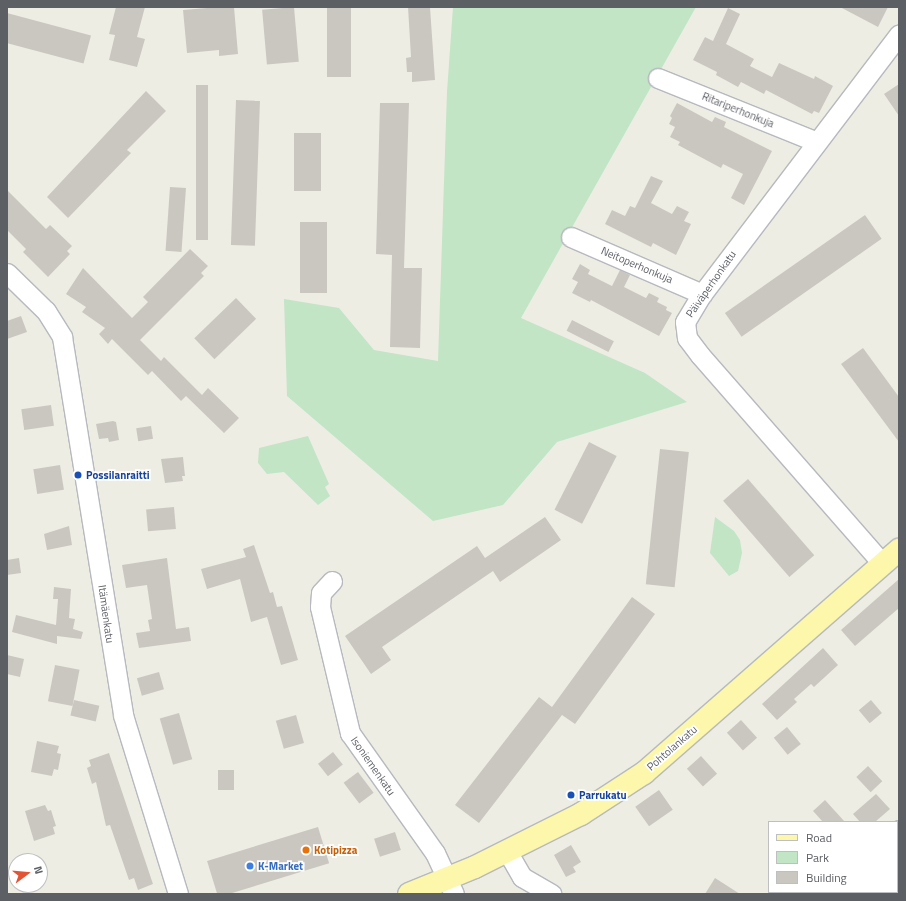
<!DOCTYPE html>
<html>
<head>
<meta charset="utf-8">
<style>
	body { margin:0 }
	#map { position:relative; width:906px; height:901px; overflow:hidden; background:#eeede4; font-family:"Titillium Web",sans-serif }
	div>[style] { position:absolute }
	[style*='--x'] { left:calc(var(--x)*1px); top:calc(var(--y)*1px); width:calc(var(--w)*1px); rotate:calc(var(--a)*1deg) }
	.green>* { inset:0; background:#c1e5c5 }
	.building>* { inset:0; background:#cac7c1; transform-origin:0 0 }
	.roads { filter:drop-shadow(1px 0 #b6b9be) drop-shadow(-1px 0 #b6b9be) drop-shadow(0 1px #b6b9be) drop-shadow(0 -1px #b6b9be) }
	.minor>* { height:19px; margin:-9.5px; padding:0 9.5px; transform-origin:9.5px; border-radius:9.5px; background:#fff }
	.major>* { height:22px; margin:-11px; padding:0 11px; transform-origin:11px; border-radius:11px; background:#fcf7ab }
	.dots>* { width:11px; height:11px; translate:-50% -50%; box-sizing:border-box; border:2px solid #fff; border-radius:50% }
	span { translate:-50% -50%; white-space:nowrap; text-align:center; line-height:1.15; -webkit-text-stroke:3.5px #fff; paint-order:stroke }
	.street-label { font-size:11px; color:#5c5f64 }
	.transit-label { font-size:11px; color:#164399; font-weight:700 }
	.left { translate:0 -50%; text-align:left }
	.food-label { font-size:11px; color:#c56008; font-weight:700 }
	.shop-label { font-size:11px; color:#366cbe; font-weight:700 }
	.frame { position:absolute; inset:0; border:8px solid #5c5f64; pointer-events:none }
	.legend { position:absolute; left:768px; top:821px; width:130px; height:72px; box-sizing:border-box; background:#fff; border:1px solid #bebfc1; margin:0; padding:5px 7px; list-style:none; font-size:12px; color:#5c5f64 }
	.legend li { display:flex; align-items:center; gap:8px; height:20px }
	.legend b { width:20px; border:1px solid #bebfc1 }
	.north { position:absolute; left:8px; top:853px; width:40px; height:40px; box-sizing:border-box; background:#fff; border:1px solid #bebfc1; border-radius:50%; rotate:74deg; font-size:11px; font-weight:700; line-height:16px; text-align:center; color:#5c5f64 }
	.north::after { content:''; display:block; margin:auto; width:14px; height:18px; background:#e35435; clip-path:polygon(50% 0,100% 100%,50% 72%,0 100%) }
</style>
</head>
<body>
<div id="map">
	<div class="green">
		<div style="clip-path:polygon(453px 7px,696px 7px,521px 318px,645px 373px,687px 402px,557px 442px,503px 505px,433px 521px,287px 396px,284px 299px,339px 308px,374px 350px,438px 361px,447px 92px)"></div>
		<div style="clip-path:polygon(308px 436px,329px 484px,325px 487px,330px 496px,318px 505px,284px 472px,267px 474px,258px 463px,259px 448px)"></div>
		<div style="clip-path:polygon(715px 517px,734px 531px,740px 540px,742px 553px,738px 571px,729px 576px,710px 553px)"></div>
	</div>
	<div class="building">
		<div style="clip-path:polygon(116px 7px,145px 7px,137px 37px,145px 39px,137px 67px,109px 60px,115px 35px,109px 34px)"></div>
		<div style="clip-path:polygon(219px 7px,234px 7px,238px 54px,219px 56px,219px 50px,187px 53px,183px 10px)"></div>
		<div style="left:294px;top:7px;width:55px;height:32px;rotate:85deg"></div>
		<div style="left:327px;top:7px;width:24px;height:70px"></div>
		<div style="clip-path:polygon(408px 7px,430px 7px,435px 80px,412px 82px,412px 72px,407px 72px,406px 58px,411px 57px)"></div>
		<div style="clip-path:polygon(840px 7px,888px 7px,878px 27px)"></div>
		<div style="clip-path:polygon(728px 8px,740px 14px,726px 44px,754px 59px,750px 66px,772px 77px,779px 63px,814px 79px,815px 76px,833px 86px,819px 113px,814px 111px,812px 114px,766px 90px,764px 94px,741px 82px,738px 87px,716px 75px,717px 72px,693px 60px,705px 37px,713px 41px)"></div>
		<div style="left:7px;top:13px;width:87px;height:29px;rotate:15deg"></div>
		<div style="clip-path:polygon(899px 84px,899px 116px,884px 94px)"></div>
		<div style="left:196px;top:85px;width:12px;height:155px"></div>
		<div style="clip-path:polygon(146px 91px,166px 111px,127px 150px,131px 153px,68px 218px,47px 197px)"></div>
		<div style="left:236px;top:100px;width:24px;height:145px;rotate:2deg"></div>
		<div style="clip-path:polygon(380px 103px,409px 103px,404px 268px,422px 268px,420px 348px,390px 347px,392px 255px,376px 254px)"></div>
		<div style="clip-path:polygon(677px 103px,712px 122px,715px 117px,726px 122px,724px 127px,772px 151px,744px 205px,731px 198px,743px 174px,723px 164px,721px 168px,678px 145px,680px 142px,670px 137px,675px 127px,669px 124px,672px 118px,670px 116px)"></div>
		<div style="left:294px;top:133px;width:27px;height:58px"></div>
		<div style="clip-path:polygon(651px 176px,663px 181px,651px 203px,672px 214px,677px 206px,689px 212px,684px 221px,691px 224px,676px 255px,653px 243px,651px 247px,605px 224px,612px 210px,625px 216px,630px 206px,635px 208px)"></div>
		<div style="left:170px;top:187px;width:16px;height:64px;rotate:4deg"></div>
		<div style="clip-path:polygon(7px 190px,46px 229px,50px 225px,72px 246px,67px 251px,70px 254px,48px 277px,23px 252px,26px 249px,7px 230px)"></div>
		<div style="left:865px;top:215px;width:29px;height:171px;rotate:55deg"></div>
		<div style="left:300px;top:222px;width:27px;height:71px"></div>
		<div style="clip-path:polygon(190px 249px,208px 266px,201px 273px,204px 276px,140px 340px,161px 361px,164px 357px,202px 395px,208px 388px,239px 418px,224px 433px,186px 396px,181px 401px,152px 371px,148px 375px,112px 339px,108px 344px,99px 334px,105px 328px,82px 312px,86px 307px,66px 294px,83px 268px,132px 318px,148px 302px,143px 297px)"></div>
		<div style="clip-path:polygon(580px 264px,590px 270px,588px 274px,612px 286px,620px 270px,630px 275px,624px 287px,646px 298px,649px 293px,659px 298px,657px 302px,667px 307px,666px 310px,672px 313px,659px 336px,591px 300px,590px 302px,572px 293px,578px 282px,572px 279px)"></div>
		<div style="left:236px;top:298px;width:29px;height:58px;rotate:46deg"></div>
		<div style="clip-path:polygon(21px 316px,27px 332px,7px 339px,7px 321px)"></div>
		<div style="left:572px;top:320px;width:47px;height:12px;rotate:27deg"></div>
		<div style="clip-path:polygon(863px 348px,899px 397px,899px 442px,841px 364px)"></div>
		<div style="left:51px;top:405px;width:21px;height:30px;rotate:82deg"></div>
		<div style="clip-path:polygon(113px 421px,116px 422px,119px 440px,109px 442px,108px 438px,99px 439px,96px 424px)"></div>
		<div style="left:151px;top:426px;width:13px;height:15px;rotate:81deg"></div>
		<div style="left:589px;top:442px;width:31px;height:76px;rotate:27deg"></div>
		<div style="left:660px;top:449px;width:29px;height:136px;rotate:6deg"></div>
		<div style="clip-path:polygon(183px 457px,185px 476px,182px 476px,183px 481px,165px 483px,161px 459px)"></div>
		<div style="left:60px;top:465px;width:25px;height:27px;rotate:81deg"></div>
		<div style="left:748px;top:479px;width:101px;height:33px;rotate:49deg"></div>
		<div style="left:174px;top:507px;width:22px;height:28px;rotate:85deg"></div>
		<div style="clip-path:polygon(545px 517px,561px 540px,500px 582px,493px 571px,382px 647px,391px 660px,371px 674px,345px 636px,477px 546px,485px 558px)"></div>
		<div style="clip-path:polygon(69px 526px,72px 545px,47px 550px,44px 534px)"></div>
		<div style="clip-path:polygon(254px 545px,270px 593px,273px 592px,277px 607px,282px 606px,298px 660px,281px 665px,267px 617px,251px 622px,240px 579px,207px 589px,201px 569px,246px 557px,243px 549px)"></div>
		<div style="clip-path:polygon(19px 558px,21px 573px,7px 575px,7px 560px)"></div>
		<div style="clip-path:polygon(167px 558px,176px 629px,189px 627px,191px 641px,139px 648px,136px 633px,150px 631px,148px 620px,152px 619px,147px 585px,126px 588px,122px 565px)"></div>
		<div style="clip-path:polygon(899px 579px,899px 608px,855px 646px,841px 630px)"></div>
		<div style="clip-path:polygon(54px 587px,71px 589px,69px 618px,75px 619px,73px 629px,83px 632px,81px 639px,57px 636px,57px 644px,12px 632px,16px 615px,56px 625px,58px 599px,53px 599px)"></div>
		<div style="clip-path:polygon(632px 597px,655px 614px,575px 724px,562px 715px,479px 823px,455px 805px,539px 697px,552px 707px)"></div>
		<div style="clip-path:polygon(823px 648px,838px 665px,814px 687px,811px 684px,794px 699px,797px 702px,777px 720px,762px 704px)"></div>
		<div style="clip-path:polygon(7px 655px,24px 659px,20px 677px,7px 674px)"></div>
		<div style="left:55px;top:665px;width:25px;height:37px;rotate:11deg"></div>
		<div style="left:159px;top:672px;width:18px;height:23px;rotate:74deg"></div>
		<div style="left:74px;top:700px;width:26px;height:16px;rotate:13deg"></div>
		<div style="left:871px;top:700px;width:17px;height:16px;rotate:50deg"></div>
		<div style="left:179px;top:713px;width:48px;height:20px;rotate:74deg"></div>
		<div style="left:296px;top:715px;width:29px;height:21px;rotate:74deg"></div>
		<div style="left:741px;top:720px;width:24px;height:19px;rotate:48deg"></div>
		<div style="left:787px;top:727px;width:22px;height:17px;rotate:51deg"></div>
		<div style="clip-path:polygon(37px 741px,59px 746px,57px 753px,61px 754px,58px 770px,54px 769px,52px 776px,31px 772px)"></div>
		<div style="left:333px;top:752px;width:16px;height:19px;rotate:52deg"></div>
		<div style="clip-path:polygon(109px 753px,153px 884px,138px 890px,134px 878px,129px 880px,110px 825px,106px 826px,96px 782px,92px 784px,87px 768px,91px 766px,89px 760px)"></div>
		<div style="left:701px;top:756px;width:24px;height:19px;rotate:48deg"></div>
		<div style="left:868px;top:766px;width:21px;height:16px;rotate:47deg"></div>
		<div style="left:218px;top:770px;width:16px;height:20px"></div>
		<div style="left:358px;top:772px;width:26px;height:18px;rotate:53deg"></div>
		<div style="left:659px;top:790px;width:24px;height:29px;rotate:55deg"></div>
		<div style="clip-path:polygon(876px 794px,890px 809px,875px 822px,860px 822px,853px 814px)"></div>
		<div style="clip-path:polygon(825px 800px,845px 822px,823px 822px,813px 811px)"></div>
		<div style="clip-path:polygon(45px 805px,48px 811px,51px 810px,56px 826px,53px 827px,55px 834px,34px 841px,25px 811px)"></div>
		<div style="left:318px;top:827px;width:38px;height:116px;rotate:73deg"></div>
		<div style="left:395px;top:832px;width:19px;height:22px;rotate:72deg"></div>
		<div style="clip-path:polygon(571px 845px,581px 862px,573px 867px,576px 872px,566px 877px,554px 855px)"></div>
		<div style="clip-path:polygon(715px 878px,740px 894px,705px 894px)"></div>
	</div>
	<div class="roads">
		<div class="minor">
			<div style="--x:658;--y:78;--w:171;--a:21.9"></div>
			<div style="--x:571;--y:237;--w:143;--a:23.5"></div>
			<div style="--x:7;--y:273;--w:54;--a:44.3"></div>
			<div style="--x:46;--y:311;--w:31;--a:58"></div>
			<div style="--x:62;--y:337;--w:383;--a:80.8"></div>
			<div style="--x:123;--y:715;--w:187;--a:72.9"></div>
			<div style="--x:882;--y:563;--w:276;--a:-131.2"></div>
			<div style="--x:700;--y:355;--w:21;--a:-127"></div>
			<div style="--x:687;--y:338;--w:16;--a:-97"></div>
			<div style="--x:685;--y:322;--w:33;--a:-59"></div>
			<div style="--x:702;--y:294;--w:326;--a:-52.8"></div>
			<div style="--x:332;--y:581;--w:16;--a:133"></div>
			<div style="--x:321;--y:593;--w:14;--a:94"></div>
			<div style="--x:320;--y:607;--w:130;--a:76.6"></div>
			<div style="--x:350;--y:733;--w:147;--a:54.7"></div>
			<div style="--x:435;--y:853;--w:45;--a:65.1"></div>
			<div style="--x:897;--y:831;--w:2;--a:-27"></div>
			<div style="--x:507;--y:851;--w:30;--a:60"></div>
			<div style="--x:522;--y:877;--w:34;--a:30"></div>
			<div style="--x:897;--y:879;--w:3;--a:45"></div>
		</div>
		<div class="major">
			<div style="--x:409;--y:894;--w:71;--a:-22.2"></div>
			<div style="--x:475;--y:867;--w:119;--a:-26.6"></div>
			<div style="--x:581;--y:814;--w:75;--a:-33.1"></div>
			<div style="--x:644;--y:773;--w:339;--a:-41.2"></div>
		</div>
	</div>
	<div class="dots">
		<div style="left:78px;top:475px;background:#1a4fb4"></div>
		<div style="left:571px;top:795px;background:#1a4fb4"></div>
		<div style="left:306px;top:850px;background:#e8710a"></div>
		<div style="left:250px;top:866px;background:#3f7fe0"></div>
	</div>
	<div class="street-label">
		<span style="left:738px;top:110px;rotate:22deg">Ritariperhonkuja</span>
		<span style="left:637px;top:265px;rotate:23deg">Neitoperhonkuja</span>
		<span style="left:711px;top:284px;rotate:-55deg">Päiväperhonkatu</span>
		<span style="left:106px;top:614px;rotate:82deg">Itämäenkatu</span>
		<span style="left:672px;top:748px;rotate:-41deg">Pohtolankatu</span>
		<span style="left:373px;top:766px;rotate:55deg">Isoniemenkatu</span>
	</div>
	<div class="transit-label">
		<span class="left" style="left:86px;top:475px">Possilanraitti</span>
		<span class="left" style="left:579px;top:795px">Parrukatu</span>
	</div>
	<div class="food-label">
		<span class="left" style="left:314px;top:850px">Kotipizza</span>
	</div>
	<div class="shop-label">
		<span class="left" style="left:258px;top:866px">K-Market</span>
	</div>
	<div class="frame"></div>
	<ul class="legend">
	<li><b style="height:5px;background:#fcf7ab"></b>Road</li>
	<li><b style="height:11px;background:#c1e5c5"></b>Park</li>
	<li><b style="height:11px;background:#cac7c1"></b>Building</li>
	</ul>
	<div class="north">N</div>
</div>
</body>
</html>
